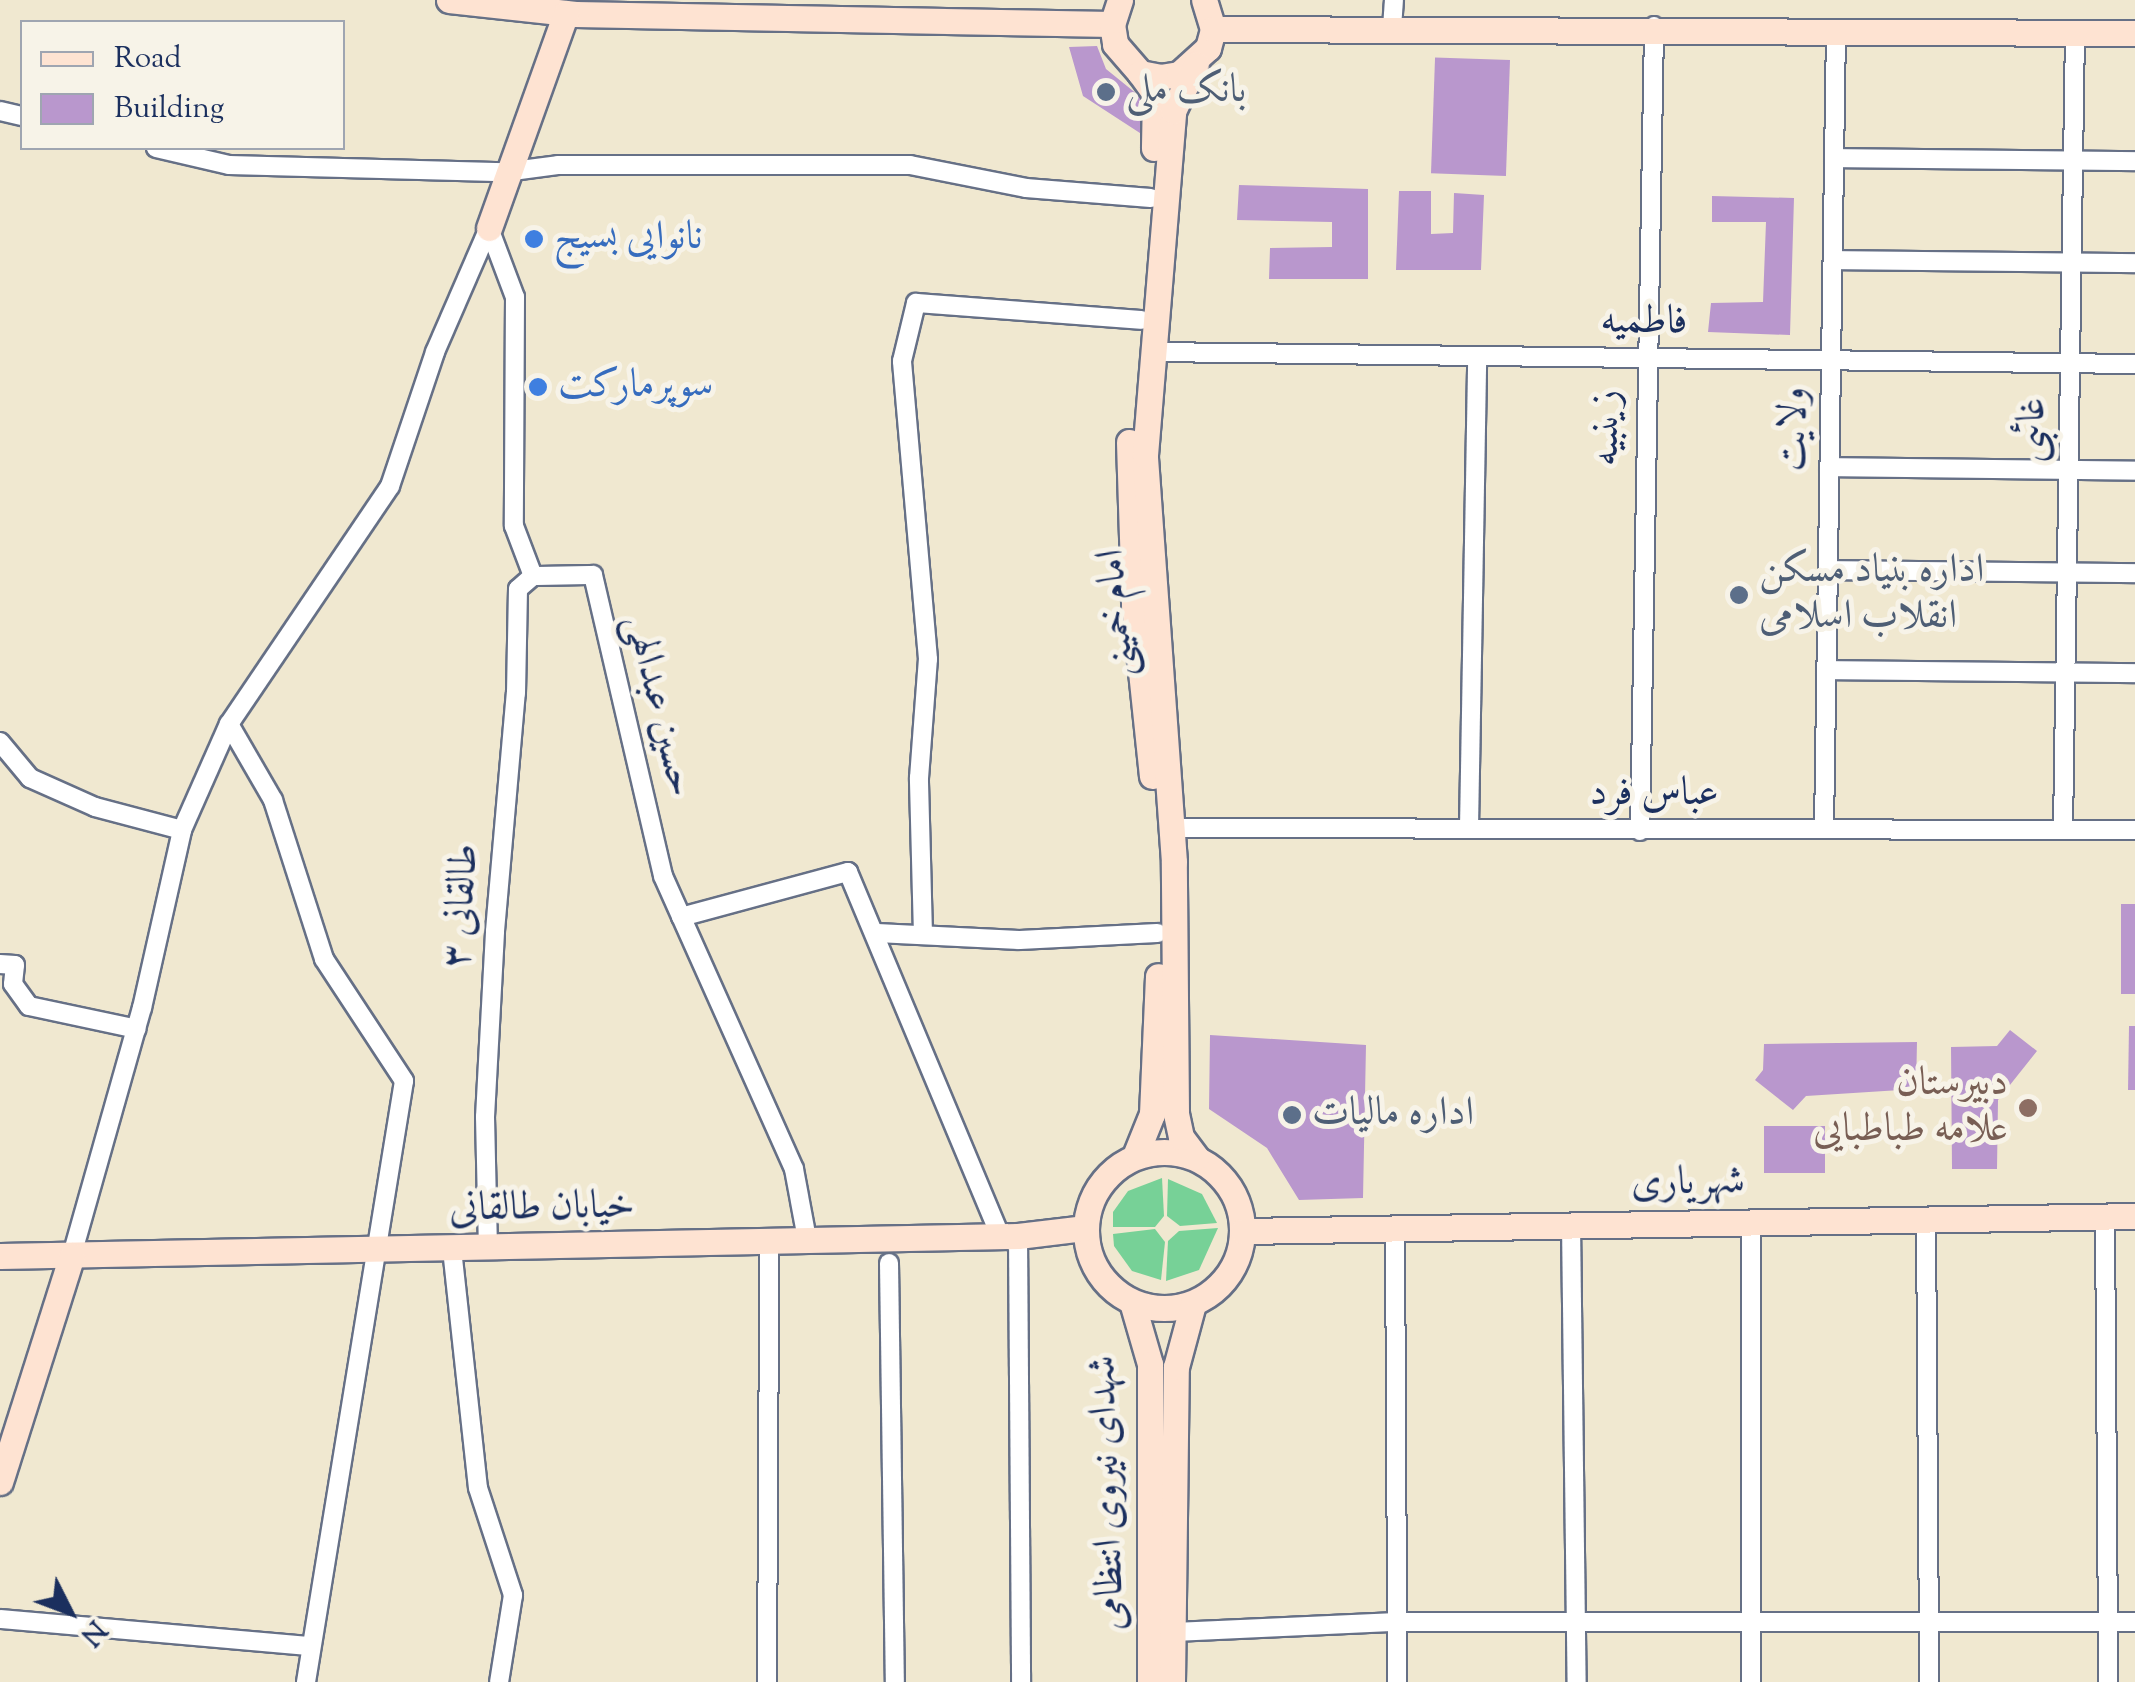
<!DOCTYPE html>
<html>
<head>
<meta charset="utf-8">
<style>
	body { margin:0 }
	#map { position:relative; width:2135px; height:1682px; overflow:hidden; background:#f0e8d0; font-family:"Sorts Mill Goudy",Amiri,serif }
	div>[style] { position:absolute }
	[style*='--x'] { left:calc(var(--x)*1px); top:calc(var(--y)*1px); width:calc(var(--w)*1px); rotate:calc(var(--a)*1deg) }
	.green>* { inset:0; background:#77d197 }
	.building>* { inset:0; background:#b997cd; transform-origin:0 0 }
	.roads { filter:drop-shadow(2px 0 #667086) drop-shadow(-2px 0 #667086) drop-shadow(0 2px #667086) drop-shadow(0 -2px #667086) }
	.street>* { height:18px; margin:-9px; padding:0 9px; transform-origin:9px; border-radius:9px; background:#fff }
	.secondary>* { height:25px; margin:-12.5px; padding:0 12.5px; transform-origin:12.5px; border-radius:12.5px; background:#fee3d2 }
	.secondary>.ring { margin:-12.5px; padding:0; box-sizing:content-box; background:none; border:25px solid #fee3d2; border-radius:50% }
	.dots>* { width:28px; height:28px; translate:-50% -50%; box-sizing:border-box; border:5px solid #f7f3e8; border-radius:50% }
	span { translate:-50% -50%; white-space:nowrap; text-align:center; line-height:1.15; -webkit-text-stroke:10px #f7f3e8; paint-order:stroke }
	.service-label { font-size:40px; color:#4e5e75 }
	.left { translate:0 -50%; text-align:left }
	.shop-label { font-size:40px; color:#366cbe }
	.street-label { font-size:40px; color:#1b2f5e }
	.education-label { font-size:40px; color:#785e54 }
	.right { translate:-100% -50%; text-align:right }
	.legend { position:absolute; left:20px; top:20px; width:325px; height:130px; box-sizing:border-box; background:#f7f3e8; border:2px solid #9fa5b1; margin:0; padding:12px 18px; list-style:none; font-size:30px; color:#1b2f5e }
	.legend li { display:flex; align-items:center; gap:20px; height:50px }
	.legend b { width:50px; border:2px solid #9fa5b1 }
	.north { position:absolute; left:20px; top:1562px; width:100px; height:100px; -webkit-text-stroke:8px #f7f3e8; paint-order:stroke; rotate:132deg; font-size:28px; font-weight:700; line-height:40px; text-align:center; color:#1b2f5e }
	.north::after { content:''; display:block; margin:auto; width:35px; height:45px; background:#1b2f5e; clip-path:polygon(50% 0,100% 100%,50% 72%,0 100%) }
</style>
</head>
<body>
<div id="map">
	<div class="green">
		<div style="clip-path:polygon(1162px 1178px,1164px 1216px,1155px 1227px,1113px 1227px,1113px 1212px,1128px 1191px)"></div>
		<div style="clip-path:polygon(1168px 1179px,1202px 1194px,1217px 1223px,1180px 1226px,1167px 1216px)"></div>
		<div style="clip-path:polygon(1218px 1228px,1199px 1270px,1166px 1281px,1168px 1241px,1179px 1231px)"></div>
		<div style="clip-path:polygon(1155px 1229px,1165px 1242px,1161px 1280px,1132px 1271px,1114px 1246px,1113px 1234px)"></div>
	</div>
	<div class="building">
		<div style="clip-path:polygon(1097px 46px,1106px 69px,1148px 103px,1143px 135px,1083px 96px,1069px 47px)"></div>
		<div style="left:1510px;top:60px;width:116px;height:75px;rotate:92deg"></div>
		<div style="clip-path:polygon(1239px 185px,1368px 189px,1368px 279px,1269px 279px,1270px 248px,1332px 247px,1332px 222px,1237px 220px)"></div>
		<div style="clip-path:polygon(1399px 191px,1431px 191px,1431px 234px,1453px 233px,1454px 193px,1484px 195px,1481px 270px,1396px 270px)"></div>
		<div style="clip-path:polygon(1712px 196px,1794px 198px,1790px 335px,1708px 332px,1711px 303px,1763px 302px,1766px 222px,1712px 222px)"></div>
		<div style="left:2135px;top:904px;width:90px;height:14px;rotate:90deg"></div>
		<div style="clip-path:polygon(2129px 1026px,2135px 1026px,2135px 1090px,2128px 1090px)"></div>
		<div style="clip-path:polygon(2010px 1030px,2037px 1051px,1998px 1100px,1997px 1169px,1952px 1169px,1951px 1047px,1997px 1046px)"></div>
		<div style="clip-path:polygon(1210px 1035px,1366px 1045px,1363px 1198px,1299px 1200px,1267px 1148px,1209px 1109px)"></div>
		<div style="clip-path:polygon(1917px 1042px,1916px 1089px,1806px 1096px,1793px 1110px,1755px 1080px,1763px 1070px,1764px 1044px)"></div>
		<div style="left:1764px;top:1126px;width:61px;height:47px"></div>
	</div>
	<div class="roads">
		<div class="street">
			<div style="--x:1392;--y:28;--w:28;--a:-86"></div>
			<div style="--x:0;--y:111;--w:23;--a:13"></div>
			<div style="--x:156;--y:148;--w:75;--a:13.1"></div>
			<div style="--x:229;--y:165;--w:276;--a:1.5"></div>
			<div style="--x:505;--y:172;--w:53;--a:-7.5"></div>
			<div style="--x:558;--y:165;--w:352;--a:0"></div>
			<div style="--x:910;--y:165;--w:118;--a:11.2"></div>
			<div style="--x:1026;--y:188;--w:125;--a:4.6"></div>
			<div style="--x:1834;--y:158;--w:301;--a:0.6"></div>
			<div style="--x:489;--y:228;--w:74;--a:69.4"></div>
			<div style="--x:515;--y:297;--w:229;--a:90.3"></div>
			<div style="--x:514;--y:526;--w:53;--a:69.2"></div>
			<div style="--x:533;--y:576;--w:60;--a:-1"></div>
			<div style="--x:593;--y:575;--w:309;--a:76.9"></div>
			<div style="--x:663;--y:876;--w:321;--a:65.9"></div>
			<div style="--x:794;--y:1169;--w:71;--a:79.5"></div>
			<div style="--x:1833;--y:260;--w:302;--a:0.6"></div>
			<div style="--x:1153;--y:352;--w:982;--a:0.7"></div>
			<div style="--x:1829;--y:467;--w:306;--a:0.7"></div>
			<div style="--x:1828;--y:570;--w:307;--a:0.6"></div>
			<div style="--x:1826;--y:670;--w:309;--a:0.6"></div>
			<div style="--x:229;--y:724;--w:88;--a:59.9"></div>
			<div style="--x:273;--y:800;--w:167;--a:72.2"></div>
			<div style="--x:324;--y:959;--w:146;--a:56.7"></div>
			<div style="--x:404;--y:1081;--w:609;--a:99.26"></div>
			<div style="--x:0;--y:742;--w:47;--a:50.2"></div>
			<div style="--x:30;--y:778;--w:71;--a:24"></div>
			<div style="--x:95;--y:807;--w:90;--a:14.8"></div>
			<div style="--x:1172;--y:828;--w:963;--a:0.12"></div>
			<div style="--x:1469;--y:828;--w:472;--a:-89"></div>
			<div style="--x:1824;--y:829;--w:800;--a:-89.14"></div>
			<div style="--x:2063;--y:830;--w:798;--a:-89.14"></div>
			<div style="--x:1640;--y:831;--w:805;--a:-89"></div>
			<div style="--x:681;--y:917;--w:173;--a:-15.1"></div>
			<div style="--x:848;--y:872;--w:394;--a:67.3"></div>
			<div style="--x:877;--y:933;--w:142;--a:2.8"></div>
			<div style="--x:1019;--y:940;--w:139;--a:-2.9"></div>
			<div style="--x:923;--y:935;--w:157;--a:-91.5"></div>
			<div style="--x:919;--y:778;--w:119;--a:-85.7"></div>
			<div style="--x:928;--y:659;--w:299;--a:-95"></div>
			<div style="--x:902;--y:361;--w:60;--a:-76.4"></div>
			<div style="--x:916;--y:303;--w:226;--a:4.3"></div>
			<div style="--x:0;--y:964;--w:15;--a:4"></div>
			<div style="--x:15;--y:965;--w:19;--a:96"></div>
			<div style="--x:13;--y:984;--w:27;--a:54"></div>
			<div style="--x:29;--y:1006;--w:110;--a:12"></div>
			<div style="--x:2105;--y:1216;--w:466;--a:89.6"></div>
			<div style="--x:1926;--y:1218;--w:464;--a:89.6"></div>
			<div style="--x:1751;--y:1220;--w:462;--a:90"></div>
			<div style="--x:1571;--y:1223;--w:459;--a:89.3"></div>
			<div style="--x:1395;--y:1227;--w:455;--a:89.7"></div>
			<div style="--x:1018;--y:1236;--w:446;--a:89.6"></div>
			<div style="--x:452;--y:1249;--w:240;--a:83.8"></div>
			<div style="--x:478;--y:1488;--w:113;--a:71.9"></div>
			<div style="--x:513;--y:1595;--w:88;--a:99.1"></div>
			<div style="--x:488;--y:1249;--w:132;--a:-91.3"></div>
			<div style="--x:485;--y:1117;--w:186;--a:-86.9"></div>
			<div style="--x:495;--y:931;--w:239;--a:-85"></div>
			<div style="--x:516;--y:693;--w:104;--a:-88.9"></div>
			<div style="--x:518;--y:589;--w:20;--a:-41"></div>
			<div style="--x:72;--y:1255;--w:257;--a:-74.2"></div>
			<div style="--x:142;--y:1008;--w:182;--a:-77.3"></div>
			<div style="--x:182;--y:830;--w:116;--a:-66.1"></div>
			<div style="--x:229;--y:724;--w:287;--a:-55.9"></div>
			<div style="--x:390;--y:486;--w:141;--a:-71.4"></div>
			<div style="--x:435;--y:352;--w:135;--a:-66.5"></div>
			<div style="--x:889;--y:1263;--w:419;--a:89.2"></div>
			<div style="--x:0;--y:1619;--w:312;--a:5"></div>
			<div style="--x:1174;--y:1632;--w:223;--a:-2.6"></div>
			<div style="--x:1397;--y:1622;--w:738;--a:0"></div>
			<div style="--x:767;--y:1682;--w:442;--a:-89.7"></div>
		</div>
		<div class="secondary">
			<div style="--x:449;--y:0;--w:127;--a:6.3"></div>
			<div style="--x:575;--y:14;--w:537;--a:1.07"></div>
			<div style="--x:1120;--y:0;--w:25;--a:108"></div>
			<div style="--x:1112;--y:24;--w:20;--a:81"></div>
			<div style="--x:1115;--y:44;--w:38;--a:49"></div>
			<div style="--x:1140;--y:73;--w:20;--a:11"></div>
			<div style="--x:1160;--y:77;--w:19;--a:-9"></div>
			<div style="--x:1179;--y:74;--w:39;--a:-42"></div>
			<div style="--x:1208;--y:48;--w:20;--a:-75"></div>
			<div style="--x:1213;--y:29;--w:30;--a:-107"></div>
			<div style="--x:1213;--y:29;--w:922;--a:0.25"></div>
			<div style="--x:1140;--y:73;--w:26;--a:54"></div>
			<div style="--x:1155;--y:94;--w:54;--a:91.1"></div>
			<div style="--x:489;--y:228;--w:228;--a:-70.3"></div>
			<div style="--x:1129;--y:442;--w:163;--a:88.2"></div>
			<div style="--x:1134;--y:605;--w:172;--a:84"></div>
			<div class="ring" style="left:1086px;top:1152px;width:131px;height:131px"></div>
			<div style="--x:1135;--y:1156;--w:45;--a:-68"></div>
			<div style="--x:1152;--y:1114;--w:138;--a:-87.5"></div>
			<div style="--x:1196;--y:1157;--w:25;--a:-127"></div>
			<div style="--x:1181;--y:1137;--w:25;--a:-102"></div>
			<div style="--x:1176;--y:1113;--w:251;--a:-90.5"></div>
			<div style="--x:1174;--y:862;--w:408;--a:-94.1"></div>
			<div style="--x:1145;--y:455;--w:345;--a:-85.3"></div>
			<div style="--x:1173;--y:111;--w:52;--a:-63.9"></div>
			<div style="--x:1243;--y:1231;--w:892;--a:-0.96"></div>
			<div style="--x:0;--y:1256;--w:1018;--a:-1.13"></div>
			<div style="--x:1018;--y:1236;--w:66;--a:-6.9"></div>
			<div style="--x:1132;--y:1302;--w:65;--a:73.8"></div>
			<div style="--x:1150;--y:1364;--w:318;--a:90"></div>
			<div style="--x:0;--y:1482;--w:238;--a:-72.4"></div>
			<div style="--x:1172;--y:1682;--w:315;--a:-89.3"></div>
			<div style="--x:1176;--y:1367;--w:65;--a:-74.9"></div>
		</div>
	</div>
	<div class="dots">
		<div style="left:1106px;top:92px;background:#5c6f8a"></div>
		<div style="left:534px;top:239px;background:#3f7fe0"></div>
		<div style="left:538px;top:387px;background:#3f7fe0"></div>
		<div style="left:1739px;top:595px;background:#5c6f8a"></div>
		<div style="left:2028px;top:1108px;background:#8d6e63"></div>
		<div style="left:1292px;top:1115px;background:#5c6f8a"></div>
	</div>
	<div class="service-label">
		<span class="left" style="left:1126px;top:92px">بانک ملی</span>
		<span class="left" style="left:1759px;top:595px">اداره بنیاد مسکن<br>انقلاب اسلامی</span>
		<span class="left" style="left:1312px;top:1115px">اداره مالیات</span>
	</div>
	<div class="shop-label">
		<span class="left" style="left:554px;top:239px">نانوایی بسیج</span>
		<span class="left" style="left:558px;top:387px">سوپرمارکت</span>
	</div>
	<div class="street-label">
		<span style="left:1644px;top:323px;rotate:1deg">فاطمیه</span>
		<span style="left:1608px;top:428px;rotate:-90deg">زینبیه</span>
		<span style="left:1795px;top:429px;rotate:-89deg">ولایت</span>
		<span style="left:2034px;top:430px;rotate:-89deg">غائبی</span>
		<span style="left:1118px;top:613px;rotate:-95deg">امام خمینی</span>
		<span style="left:658px;top:706px;rotate:76deg">حسین عبدالهی</span>
		<span style="left:1654px;top:795px">عباس فرد</span>
		<span style="left:463px;top:906px;rotate:-86deg">طالقانی ۳</span>
		<span style="left:1688px;top:1184px;rotate:-1deg">شهریاری</span>
		<span style="left:542px;top:1209px;rotate:-1deg">خیابان طالقانی</span>
		<span style="left:1109px;top:1493px;rotate:-92deg">شهدای نیروی انتظامی</span>
	</div>
	<div class="education-label">
		<span class="right" style="left:2008px;top:1108px">دبیرستان<br>علامه طباطبایی</span>
	</div>
	<ul class="legend">
	<li><b style="height:12px;background:#fee3d2"></b>Road</li>
	<li><b style="height:28px;background:#b997cd"></b>Building</li>
	</ul>
	<div class="north">N</div>
</div>
</body>
</html>
